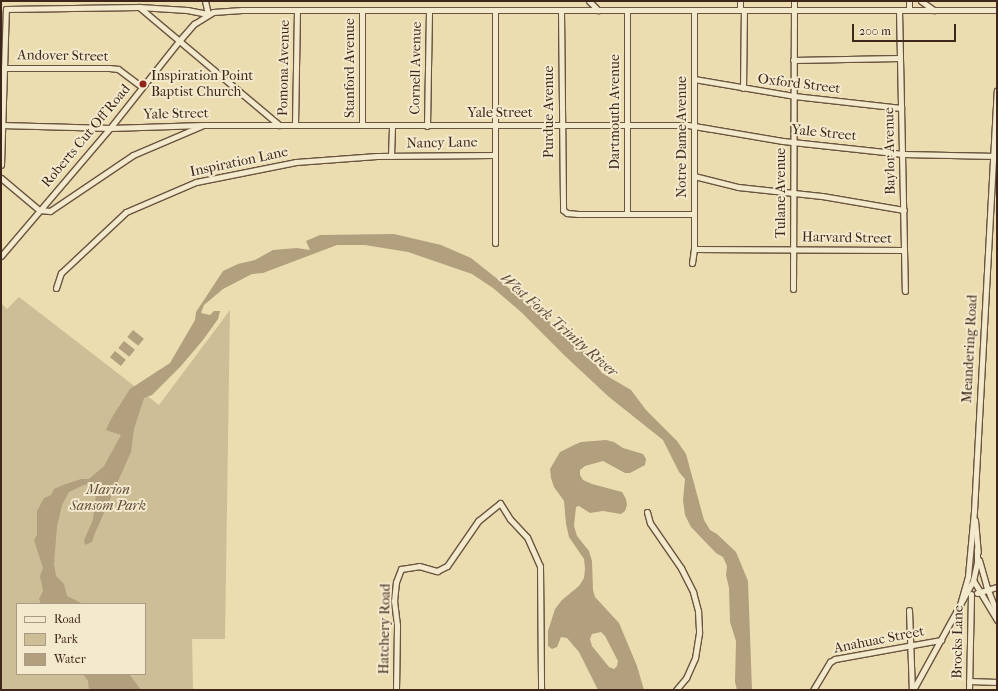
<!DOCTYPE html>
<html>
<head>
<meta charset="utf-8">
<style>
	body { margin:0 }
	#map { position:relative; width:998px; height:691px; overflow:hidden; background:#ecddb0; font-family:"IM FELL French Canon",serif }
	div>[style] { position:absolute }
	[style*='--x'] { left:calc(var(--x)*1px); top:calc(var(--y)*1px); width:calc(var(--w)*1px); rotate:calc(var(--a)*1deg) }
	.green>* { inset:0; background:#cebe97 }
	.water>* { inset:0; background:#b19f7d; transform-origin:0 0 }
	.roads { filter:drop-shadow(1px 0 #6a5440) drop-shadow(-1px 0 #6a5440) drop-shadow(0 1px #6a5440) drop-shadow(0 -1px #6a5440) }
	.minor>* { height:5px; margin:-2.5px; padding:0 2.5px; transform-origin:2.5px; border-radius:2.5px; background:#f3e9cc }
	.dots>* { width:11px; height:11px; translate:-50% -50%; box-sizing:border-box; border:2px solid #f3e9cc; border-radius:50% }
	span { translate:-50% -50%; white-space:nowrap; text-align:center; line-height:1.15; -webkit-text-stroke:4px #f3e9cc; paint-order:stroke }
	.street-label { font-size:14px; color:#3e261b }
	.poi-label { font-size:14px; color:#3e261b }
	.left { translate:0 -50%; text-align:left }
	.park-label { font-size:14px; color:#624c3a; font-style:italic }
	.water-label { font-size:15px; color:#604a38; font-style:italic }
	.frame { position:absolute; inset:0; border:2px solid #3e261b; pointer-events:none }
	.legend { position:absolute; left:16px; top:603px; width:130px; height:72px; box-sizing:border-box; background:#f3e9cc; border:1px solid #ab9b85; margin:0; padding:5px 7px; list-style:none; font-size:12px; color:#3e261b }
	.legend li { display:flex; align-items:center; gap:8px; height:20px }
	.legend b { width:20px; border:1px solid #ab9b85 }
	.scale { position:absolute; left:852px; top:24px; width:104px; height:18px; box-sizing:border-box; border:2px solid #3e261b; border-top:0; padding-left:5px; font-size:12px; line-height:14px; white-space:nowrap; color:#3e261b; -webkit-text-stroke:3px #f3e9cc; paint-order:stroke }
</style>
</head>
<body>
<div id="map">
	<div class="green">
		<div style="clip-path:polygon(evenodd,19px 297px,159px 405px,230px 310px,225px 639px,192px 639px,193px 690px,1px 690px,1px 303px,7px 309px,19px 297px,17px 604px,145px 604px,145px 674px,17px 674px,17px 604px)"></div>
	</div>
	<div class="water">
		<div style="clip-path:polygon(394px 234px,441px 245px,471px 258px,543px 315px,568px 339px,585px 350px,602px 373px,631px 390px,646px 410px,677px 441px,686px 454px,704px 520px,710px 530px,717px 534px,736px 552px,748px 581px,752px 690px,737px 690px,735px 682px,736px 641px,730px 622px,729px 588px,726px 575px,727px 566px,723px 557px,716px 553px,691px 527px,685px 515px,683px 500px,685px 479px,679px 472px,663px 440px,609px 397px,565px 356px,521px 312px,493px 288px,472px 274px,408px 252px,365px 245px,337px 245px,263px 273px,252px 274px,223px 289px,204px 305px,201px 313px,210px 315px,214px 311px,220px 311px,218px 319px,203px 340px,181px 366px,152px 395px,144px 398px,134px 429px,131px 452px,95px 533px,92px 542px,85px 545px,84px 540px,93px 520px,97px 486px,92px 484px,84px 485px,69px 492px,62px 505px,57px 527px,54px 564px,56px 576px,64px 584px,67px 596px,83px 604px,41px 604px,39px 599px,43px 591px,40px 576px,43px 568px,34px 540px,37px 535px,37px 511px,44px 498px,51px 495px,54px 489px,63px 485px,81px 479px,89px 479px,104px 466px,121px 435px,106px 430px,111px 419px,130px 389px,170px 363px,195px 320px,196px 312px,223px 271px,238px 264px,255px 260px,273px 250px,297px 248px,310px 250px,306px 241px,320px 235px)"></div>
		<div style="left:133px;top:330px;width:14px;height:9px;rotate:39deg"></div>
		<div style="left:124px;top:341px;width:14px;height:9px;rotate:39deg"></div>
		<div style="left:115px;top:351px;width:14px;height:8px;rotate:39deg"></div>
		<div style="clip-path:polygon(evenodd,606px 440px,614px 442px,623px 448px,643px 454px,646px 459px,645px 465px,630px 473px,625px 473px,603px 461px,585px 466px,580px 470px,580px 475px,583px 480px,592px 484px,622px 492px,626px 499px,627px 505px,625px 511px,621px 514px,603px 511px,590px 513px,579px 506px,576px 507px,574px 526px,577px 536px,589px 551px,592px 561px,593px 590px,595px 597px,619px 623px,637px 666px,644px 690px,598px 690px,579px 652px,567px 638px,561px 637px,557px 647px,552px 649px,548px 646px,548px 631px,555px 609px,562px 600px,579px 586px,584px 578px,585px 569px,584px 559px,569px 537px,566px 524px,564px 501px,554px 487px,551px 478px,550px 469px,560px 452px,574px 445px,581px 442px,606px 440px,601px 632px,605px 636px,618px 661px,617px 666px,614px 669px,609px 667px,592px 646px,590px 639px,592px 634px,601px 632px)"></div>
		<div style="clip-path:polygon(83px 674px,129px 674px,141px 690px,89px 690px,88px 681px)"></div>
	</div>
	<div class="roads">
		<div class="minor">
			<div style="--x:205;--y:1;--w:13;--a:77"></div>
			<div style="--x:589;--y:1;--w:13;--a:45"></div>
			<div style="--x:740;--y:1;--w:9;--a:90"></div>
			<div style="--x:921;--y:1;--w:16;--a:35"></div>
			<div style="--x:139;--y:7;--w:183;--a:40.1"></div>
			<div style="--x:899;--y:10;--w:281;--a:88.8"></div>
			<div style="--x:909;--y:10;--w:9;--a:-90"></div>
			<div style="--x:561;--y:11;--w:199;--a:89.4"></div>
			<div style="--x:563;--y:210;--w:5;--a:37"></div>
			<div style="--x:567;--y:213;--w:11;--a:5"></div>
			<div style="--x:578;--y:214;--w:116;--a:0"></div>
			<div style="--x:793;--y:60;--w:107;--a:-1.1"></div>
			<div style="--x:1;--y:68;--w:108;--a:0"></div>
			<div style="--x:109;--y:68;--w:9;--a:6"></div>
			<div style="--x:118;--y:69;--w:30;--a:37"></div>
			<div style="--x:694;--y:79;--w:101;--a:9.6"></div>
			<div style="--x:794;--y:96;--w:108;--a:6.4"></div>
			<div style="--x:743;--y:88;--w:78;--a:-89.3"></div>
			<div style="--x:1;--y:125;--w:109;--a:1.6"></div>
			<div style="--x:110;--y:128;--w:93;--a:-1.8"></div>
			<div style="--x:203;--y:125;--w:485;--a:0"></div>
			<div style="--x:688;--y:125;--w:96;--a:9.6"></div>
			<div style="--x:783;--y:141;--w:121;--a:6.2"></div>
			<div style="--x:903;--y:154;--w:94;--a:1.2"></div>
			<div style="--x:295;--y:125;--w:114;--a:-89"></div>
			<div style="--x:362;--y:125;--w:115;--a:-90"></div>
			<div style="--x:427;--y:126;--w:115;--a:-89"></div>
			<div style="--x:391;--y:156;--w:30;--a:-88"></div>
			<div style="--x:1;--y:165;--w:156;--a:-88.2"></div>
			<div style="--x:6;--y:9;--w:133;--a:-0.9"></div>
			<div style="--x:139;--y:7;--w:48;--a:3.6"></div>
			<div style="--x:187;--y:10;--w:21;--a:11"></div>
			<div style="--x:694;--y:176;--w:45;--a:14"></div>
			<div style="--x:738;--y:187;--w:84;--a:6.1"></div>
			<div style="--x:822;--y:196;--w:83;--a:9.7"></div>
			<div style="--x:1;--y:178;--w:50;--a:40.1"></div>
			<div style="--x:39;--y:210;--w:11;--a:5"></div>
			<div style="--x:50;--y:211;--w:100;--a:-34"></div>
			<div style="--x:133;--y:155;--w:74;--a:-23.1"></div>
			<div style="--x:627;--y:214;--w:204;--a:-90"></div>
			<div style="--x:495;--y:243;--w:232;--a:-90"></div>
			<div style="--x:694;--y:249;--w:210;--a:0.3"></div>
			<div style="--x:1;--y:256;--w:168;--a:-49.6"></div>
			<div style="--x:110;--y:128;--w:111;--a:-51.6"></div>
			<div style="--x:179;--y:41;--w:23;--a:-49"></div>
			<div style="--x:194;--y:24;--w:22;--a:-32"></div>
			<div style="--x:213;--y:12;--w:29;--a:-4"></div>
			<div style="--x:242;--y:10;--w:755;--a:0"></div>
			<div style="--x:692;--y:263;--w:14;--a:-82"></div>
			<div style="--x:694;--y:249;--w:238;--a:-90"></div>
			<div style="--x:56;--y:288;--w:16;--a:-72"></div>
			<div style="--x:61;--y:273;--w:89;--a:-43.2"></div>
			<div style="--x:126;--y:212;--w:76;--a:-23.2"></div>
			<div style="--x:196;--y:182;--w:102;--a:-11.3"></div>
			<div style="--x:296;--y:162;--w:81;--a:-4.2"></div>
			<div style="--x:377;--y:156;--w:117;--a:-0.5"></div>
			<div style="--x:793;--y:289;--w:288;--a:-89.8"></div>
			<div style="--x:647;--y:512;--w:11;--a:75"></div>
			<div style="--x:650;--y:523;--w:55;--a:55.4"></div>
			<div style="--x:681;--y:568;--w:27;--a:63"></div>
			<div style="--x:693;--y:592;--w:20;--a:75"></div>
			<div style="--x:698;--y:611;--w:22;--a:87"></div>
			<div style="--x:699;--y:633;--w:25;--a:99"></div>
			<div style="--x:695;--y:658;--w:22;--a:114"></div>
			<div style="--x:686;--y:678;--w:16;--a:130"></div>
			<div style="--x:975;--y:520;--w:32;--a:85"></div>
			<div style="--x:979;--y:560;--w:26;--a:74"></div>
			<div style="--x:986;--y:585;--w:31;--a:69"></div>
			<div style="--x:973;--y:580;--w:47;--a:59"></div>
			<div style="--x:977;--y:593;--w:21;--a:-17"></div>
			<div style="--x:959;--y:608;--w:33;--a:-74"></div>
			<div style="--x:968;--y:576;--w:65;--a:-84.7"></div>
			<div style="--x:974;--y:511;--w:421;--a:-86.9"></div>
			<div style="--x:909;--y:610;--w:80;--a:87.9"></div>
			<div style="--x:969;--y:681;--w:28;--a:2"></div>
			<div style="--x:396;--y:690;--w:65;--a:-89.1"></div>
			<div style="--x:397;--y:625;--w:24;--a:-97"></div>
			<div style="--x:394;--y:601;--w:19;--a:-84"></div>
			<div style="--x:396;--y:582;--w:14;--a:-69"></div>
			<div style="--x:401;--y:569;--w:18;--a:-9"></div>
			<div style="--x:419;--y:566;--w:19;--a:16"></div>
			<div style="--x:437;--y:571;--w:11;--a:-27"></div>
			<div style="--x:447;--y:566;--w:55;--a:-55.4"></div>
			<div style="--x:478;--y:521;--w:28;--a:-39"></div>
			<div style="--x:500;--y:503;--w:19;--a:58"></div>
			<div style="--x:510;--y:519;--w:25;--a:47"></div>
			<div style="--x:527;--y:537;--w:32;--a:66"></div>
			<div style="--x:540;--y:566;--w:124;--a:89.5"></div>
			<div style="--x:813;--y:690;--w:33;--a:-59"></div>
			<div style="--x:830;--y:662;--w:6;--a:-31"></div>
			<div style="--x:835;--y:659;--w:108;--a:-10.2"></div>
			<div style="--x:913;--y:690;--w:124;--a:-61.2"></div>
			<div style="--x:973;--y:581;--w:19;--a:-78"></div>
			<div style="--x:977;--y:562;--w:13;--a:-90"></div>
			<div style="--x:969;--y:690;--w:96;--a:-88.8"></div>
		</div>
	</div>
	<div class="dots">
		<div style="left:143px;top:84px;background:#8f2418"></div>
	</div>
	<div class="street-label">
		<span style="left:63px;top:56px;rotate:1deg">Andover Street</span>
		<span style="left:284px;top:68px;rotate:-89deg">Pomona Avenue</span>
		<span style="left:350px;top:68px;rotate:-90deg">Stanford Avenue</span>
		<span style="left:416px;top:68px;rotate:-89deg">Cornell Avenue</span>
		<span style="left:799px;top:84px;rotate:7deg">Oxford Street</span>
		<span style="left:549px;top:112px;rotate:-90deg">Purdue Avenue</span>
		<span style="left:615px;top:112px;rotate:-90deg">Dartmouth Avenue</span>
		<span style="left:500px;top:113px">Yale Street</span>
		<span style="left:176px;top:114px;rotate:-1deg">Yale Street</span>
		<span style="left:824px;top:133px;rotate:6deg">Yale Street</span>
		<span style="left:86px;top:136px;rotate:-50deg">Roberts Cut Off Road</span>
		<span style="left:682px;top:137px;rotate:-90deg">Notre Dame Avenue</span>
		<span style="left:442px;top:143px;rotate:-1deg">Nancy Lane</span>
		<span style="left:890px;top:151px;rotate:-91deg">Baylor Avenue</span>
		<span style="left:239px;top:162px;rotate:-12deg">Inspiration Lane</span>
		<span style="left:781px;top:193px;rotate:-90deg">Tulane Avenue</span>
		<span style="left:847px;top:238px;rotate:1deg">Harvard Street</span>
		<span style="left:970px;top:349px;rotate:-87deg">Meandering Road</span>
		<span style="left:385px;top:629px;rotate:-89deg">Hatchery Road</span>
		<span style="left:879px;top:640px;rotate:-11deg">Anahuac Street</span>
		<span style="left:958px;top:642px;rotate:-89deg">Brocks Lane</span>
	</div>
	<div class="poi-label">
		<span class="left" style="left:151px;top:84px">Inspiration Point<br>Baptist Church</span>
	</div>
	<div class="park-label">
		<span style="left:108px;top:498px">Marion<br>Sansom Park</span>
	</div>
	<div class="water-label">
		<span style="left:559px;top:325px;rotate:41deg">West Fork Trinity River</span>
	</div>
	<div class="frame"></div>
	<ul class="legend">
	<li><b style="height:5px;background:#f3e9cc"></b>Road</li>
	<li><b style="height:11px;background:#cebe97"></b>Park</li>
	<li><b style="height:11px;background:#b19f7d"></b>Water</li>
	</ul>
	<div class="scale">200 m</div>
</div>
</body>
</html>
